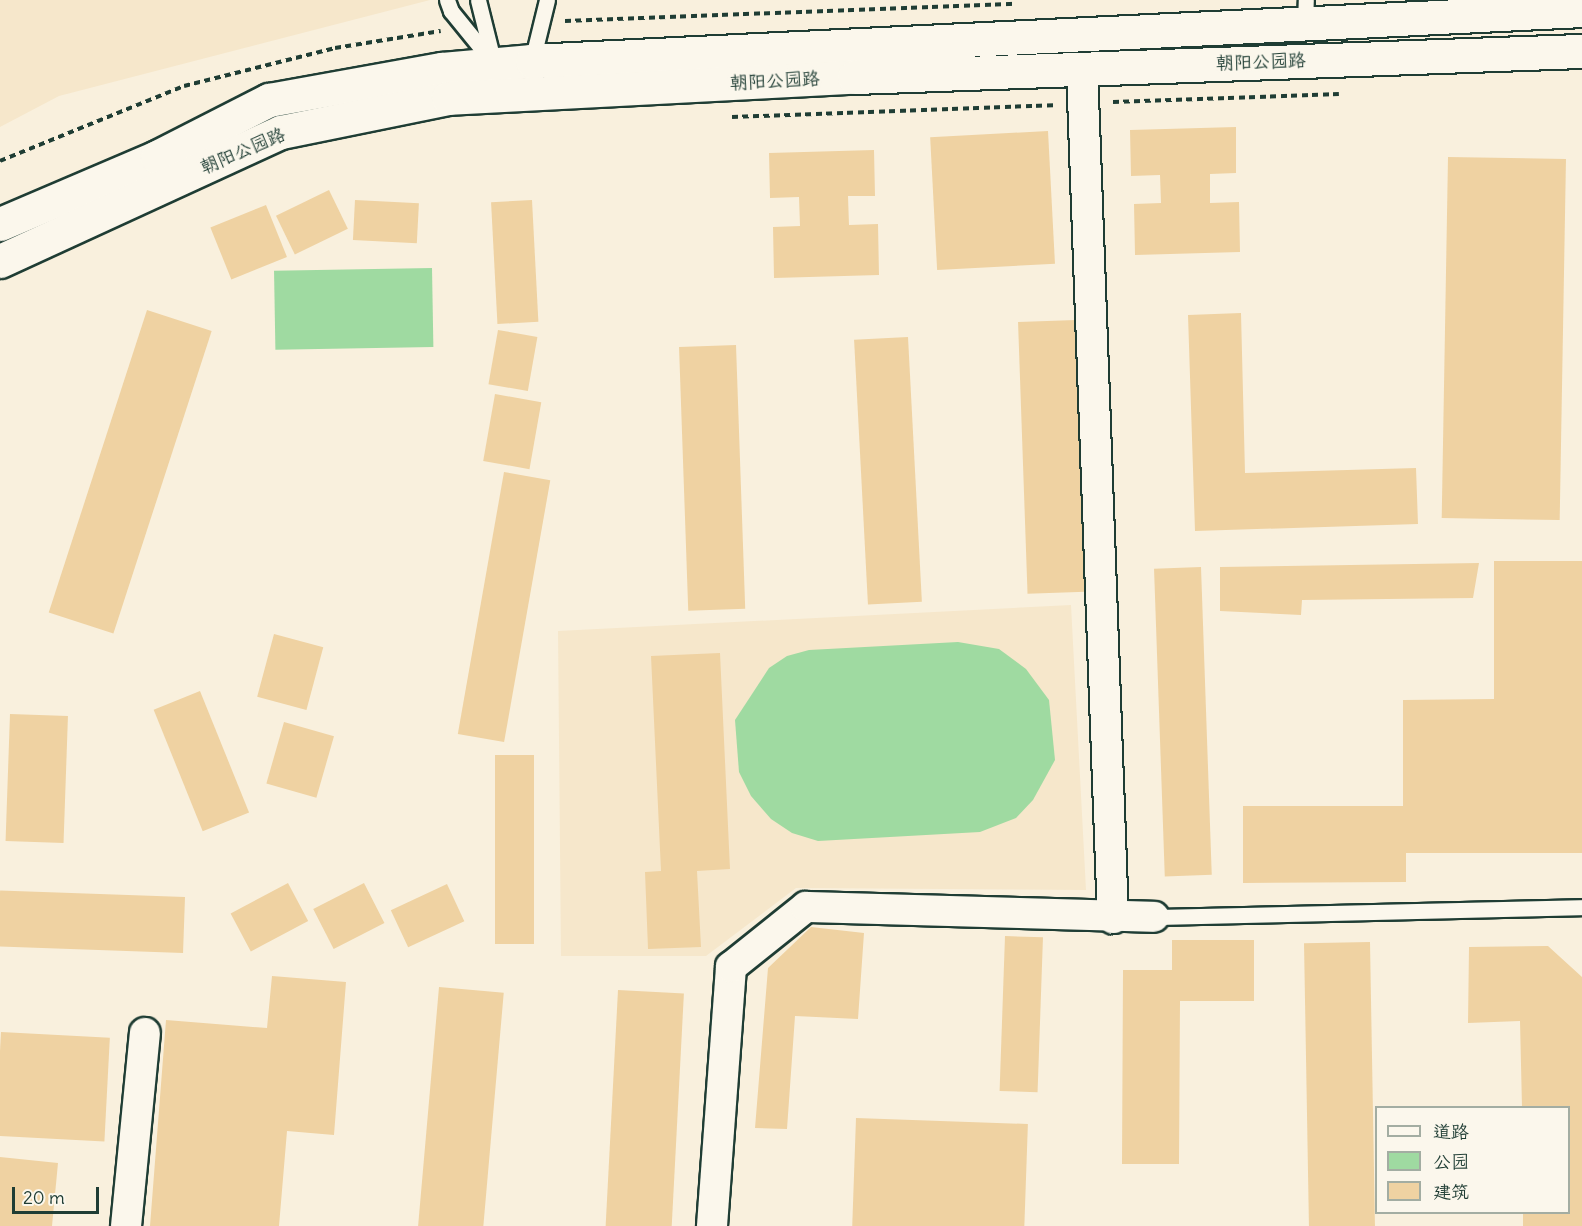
<!DOCTYPE html>
<html>
<head>
<meta charset="utf-8">
<style>
	body { margin:0 }
	#map { position:relative; width:1582px; height:1226px; overflow:hidden; background:#f9f0dd; font-family:Delius,"LXGW WenKai TC",sans-serif }
	div>[style] { position:absolute }
	[style*='--x'] { left:calc(var(--x)*1px); top:calc(var(--y)*1px); width:calc(var(--w)*1px); rotate:calc(var(--a)*1deg) }
	.built>* { inset:0; background:#f6e7cb }
	.green>* { inset:0; background:#9fdaa1; transform-origin:0 0 }
	.building>* { inset:0; background:#efd2a2; transform-origin:0 0 }
	.path>* { height:4px; margin-top:-2px; transform-origin:0; background:repeating-linear-gradient(90deg,#1f3d34 0 6px,transparent 0 10.5px) }
	.roads { filter:drop-shadow(2px 0 #1f3d34) drop-shadow(-2px 0 #1f3d34) drop-shadow(0 2px #1f3d34) drop-shadow(0 -2px #1f3d34) }
	.lane>* { height:15px; margin:-7.5px; padding:0 7.5px; transform-origin:7.5px; border-radius:7.5px; background:#fbf7ec }
	.street>* { height:30px; margin:-15px; padding:0 15px; transform-origin:15px; border-radius:15px; background:#fbf7ec }
	.secondary>* { height:33px; margin:-16.5px; padding:0 16.5px; transform-origin:16.5px; border-radius:16.5px; background:#fbf7ec }
	span { translate:-50% -50%; white-space:nowrap; text-align:center; line-height:1.15; -webkit-text-stroke:5px #fbf7ec; paint-order:stroke }
	.street-label { font-size:18px; color:#1f3d34 }
	.legend { position:absolute; left:1375px; top:1106px; width:195px; height:108px; box-sizing:border-box; background:#fbf7ec; border:2px solid #a3ada2; margin:0; padding:8px 10px; list-style:none; font-size:18px; color:#1f3d34 }
	.legend li { display:flex; align-items:center; gap:12px; height:30px }
	.legend b { width:30px; border:2px solid #a3ada2 }
	.scale { position:absolute; left:12px; top:1187px; width:87px; height:27px; box-sizing:border-box; border:3px solid #1f3d34; border-top:0; padding-left:8px; font-size:18px; line-height:21px; white-space:nowrap; color:#1f3d34; -webkit-text-stroke:4px #fbf7ec; paint-order:stroke }
</style>
</head>
<body>
<div id="map">
	<div class="built">
		<div style="clip-path:polygon(0 0,430px 0,59px 96px,0 127px)"></div>
		<div style="clip-path:polygon(1071px 605px,1086px 890px,796px 888px,706px 956px,561px 956px,558px 631px)"></div>
	</div>
	<div class="green">
		<div style="left:432px;top:268px;width:79px;height:158px;rotate:89deg"></div>
		<div style="clip-path:polygon(958px 642px,999px 649px,1026px 669px,1049px 700px,1055px 760px,1033px 800px,1016px 818px,980px 832px,818px 841px,792px 833px,771px 819px,751px 796px,739px 772px,735px 720px,769px 668px,787px 656px,809px 650px)"></div>
	</div>
	<div class="building">
		<div style="clip-path:polygon(1236px 127px,1236px 173px,1210px 174px,1210px 203px,1239px 202px,1240px 252px,1135px 255px,1134px 204px,1161px 203px,1160px 175px,1131px 176px,1130px 130px)"></div>
		<div style="left:1048px;top:131px;width:133px;height:118px;rotate:87deg"></div>
		<div style="clip-path:polygon(874px 150px,875px 196px,848px 196px,849px 225px,878px 224px,879px 275px,774px 278px,773px 227px,800px 226px,799px 197px,770px 198px,769px 153px)"></div>
		<div style="left:1448px;top:157px;width:118px;height:361px;rotate:1deg"></div>
		<div style="left:329px;top:190px;width:43px;height:59px;rotate:64deg"></div>
		<div style="left:355px;top:200px;width:64px;height:40px;rotate:3deg"></div>
		<div style="left:532px;top:200px;width:122px;height:41px;rotate:87deg"></div>
		<div style="left:266px;top:205px;width:56px;height:60px;rotate:68deg"></div>
		<div style="left:147px;top:310px;width:68px;height:318px;rotate:18deg"></div>
		<div style="clip-path:polygon(1241px 313px,1245px 473px,1416px 468px,1418px 524px,1195px 531px,1188px 315px)"></div>
		<div style="left:1076px;top:320px;width:272px;height:58px;rotate:88deg"></div>
		<div style="left:498px;top:330px;width:40px;height:55px;rotate:10deg"></div>
		<div style="left:908px;top:337px;width:265px;height:54px;rotate:87deg"></div>
		<div style="left:736px;top:345px;width:264px;height:57px;rotate:88deg"></div>
		<div style="left:495px;top:394px;width:47px;height:68px;rotate:10deg"></div>
		<div style="left:504px;top:472px;width:47px;height:266px;rotate:10deg"></div>
		<div style="clip-path:polygon(1494px 561px,1582px 561px,1582px 853px,1406px 853px,1406px 882px,1243px 883px,1243px 806px,1403px 806px,1403px 700px,1494px 699px)"></div>
		<div style="clip-path:polygon(1479px 563px,1473px 598px,1302px 600px,1301px 615px,1220px 611px,1220px 567px)"></div>
		<div style="left:1201px;top:567px;width:308px;height:47px;rotate:88deg"></div>
		<div style="left:274px;top:634px;width:51px;height:65px;rotate:15deg"></div>
		<div style="clip-path:polygon(720px 653px,730px 869px,697px 871px,701px 947px,648px 949px,645px 872px,661px 871px,651px 656px)"></div>
		<div style="left:200px;top:691px;width:131px;height:50px;rotate:68deg"></div>
		<div style="left:10px;top:714px;width:58px;height:127px;rotate:2deg"></div>
		<div style="left:284px;top:722px;width:52px;height:64px;rotate:16deg"></div>
		<div style="left:495px;top:755px;width:39px;height:189px"></div>
		<div style="left:288px;top:883px;width:43px;height:65px;rotate:62deg"></div>
		<div style="left:364px;top:883px;width:45px;height:57px;rotate:63deg"></div>
		<div style="left:447px;top:884px;width:41px;height:62px;rotate:65deg"></div>
		<div style="left:185px;top:897px;width:56px;height:185px;rotate:92deg"></div>
		<div style="clip-path:polygon(811px 927px,864px 933px,858px 1019px,795px 1016px,787px 1129px,755px 1128px,768px 968px)"></div>
		<div style="left:1005px;top:936px;width:38px;height:155px;rotate:2deg"></div>
		<div style="clip-path:polygon(1172px 940px,1254px 940px,1254px 1001px,1180px 1001px,1179px 1164px,1122px 1164px,1123px 970px,1172px 970px)"></div>
		<div style="left:1370px;top:942px;width:284px;height:66px;rotate:89deg"></div>
		<div style="clip-path:polygon(1548px 946px,1582px 977px,1582px 1226px,1523px 1226px,1523px 1212px,1568px 1212px,1568px 1108px,1522px 1108px,1520px 1021px,1468px 1023px,1469px 947px)"></div>
		<div style="clip-path:polygon(272px 976px,346px 982px,334px 1135px,287px 1131px,279px 1226px,150px 1226px,166px 1020px,267px 1028px)"></div>
		<div style="left:439px;top:987px;width:65px;height:240px;rotate:5deg"></div>
		<div style="left:618px;top:990px;width:66px;height:237px;rotate:3deg"></div>
		<div style="left:1px;top:1032px;width:109px;height:104px;rotate:3deg"></div>
		<div style="left:856px;top:1118px;width:172px;height:108px;rotate:2deg"></div>
		<div style="clip-path:polygon(0 1157px,58px 1163px,52px 1226px,0 1226px)"></div>
	</div>
	<div class="path">
		<div style="--x:565;--y:21;--w:451;--a:-2.2"></div>
		<div style="--x:1113;--y:102;--w:226;--a:-2"></div>
		<div style="--x:732;--y:117;--w:322;--a:-2.1"></div>
		<div style="--x:0;--y:161;--w:199;--a:-22.2"></div>
		<div style="--x:184;--y:86;--w:156;--a:-14.1"></div>
		<div style="--x:335;--y:48;--w:107;--a:-9.1"></div>
	</div>
	<div class="roads">
		<div class="lane">
			<div style="--x:447;--y:0;--w:12;--a:70"></div>
			<div style="--x:451;--y:11;--w:68;--a:50.9"></div>
			<div style="--x:478;--y:0;--w:58;--a:76"></div>
			<div style="--x:1305;--y:23;--w:23;--a:-88"></div>
			<div style="--x:532;--y:61;--w:63;--a:-76.2"></div>
			<div style="--x:1154;--y:917;--w:428;--a:-1.3"></div>
		</div>
		<div class="street">
			<div style="--x:1082;--y:69;--w:850;--a:87.91"></div>
			<div style="--x:126;--y:1226;--w:194;--a:-84.4"></div>
			<div style="--x:712;--y:1226;--w:260;--a:-85.8"></div>
			<div style="--x:731;--y:967;--w:96;--a:-38.7"></div>
			<div style="--x:806;--y:907;--w:348;--a:1.6"></div>
		</div>
		<div class="secondary">
			<div style="--x:0;--y:224;--w:171;--a:-23.1"></div>
			<div style="--x:157;--y:157;--w:126;--a:-27"></div>
			<div style="--x:269;--y:100;--w:176;--a:-10.2"></div>
			<div style="--x:442;--y:69;--w:90;--a:-5.1"></div>
			<div style="--x:532;--y:61;--w:1051;--a:-2.78"></div>
			<div style="--x:0;--y:261;--w:309;--a:-24.7"></div>
			<div style="--x:281;--y:132;--w:170;--a:-11.5"></div>
			<div style="--x:448;--y:98;--w:407;--a:-3"></div>
			<div style="--x:854;--y:77;--w:728;--a:-2.05"></div>
		</div>
	</div>
	<div class="street-label">
		<span style="left:1261px;top:62px;rotate:-2deg">朝阳公园路</span>
		<span style="left:775px;top:81px;rotate:-3deg">朝阳公园路</span>
		<span style="left:243px;top:151px;rotate:-23deg">朝阳公园路</span>
	</div>
	<ul class="legend">
	<li><b style="height:8px;background:#fbf7ec"></b>道路</li>
	<li><b style="height:16px;background:#9fdaa1"></b>公园</li>
	<li><b style="height:16px;background:#efd2a2"></b>建筑</li>
	</ul>
	<div class="scale">20 m</div>
</div>
</body>
</html>
